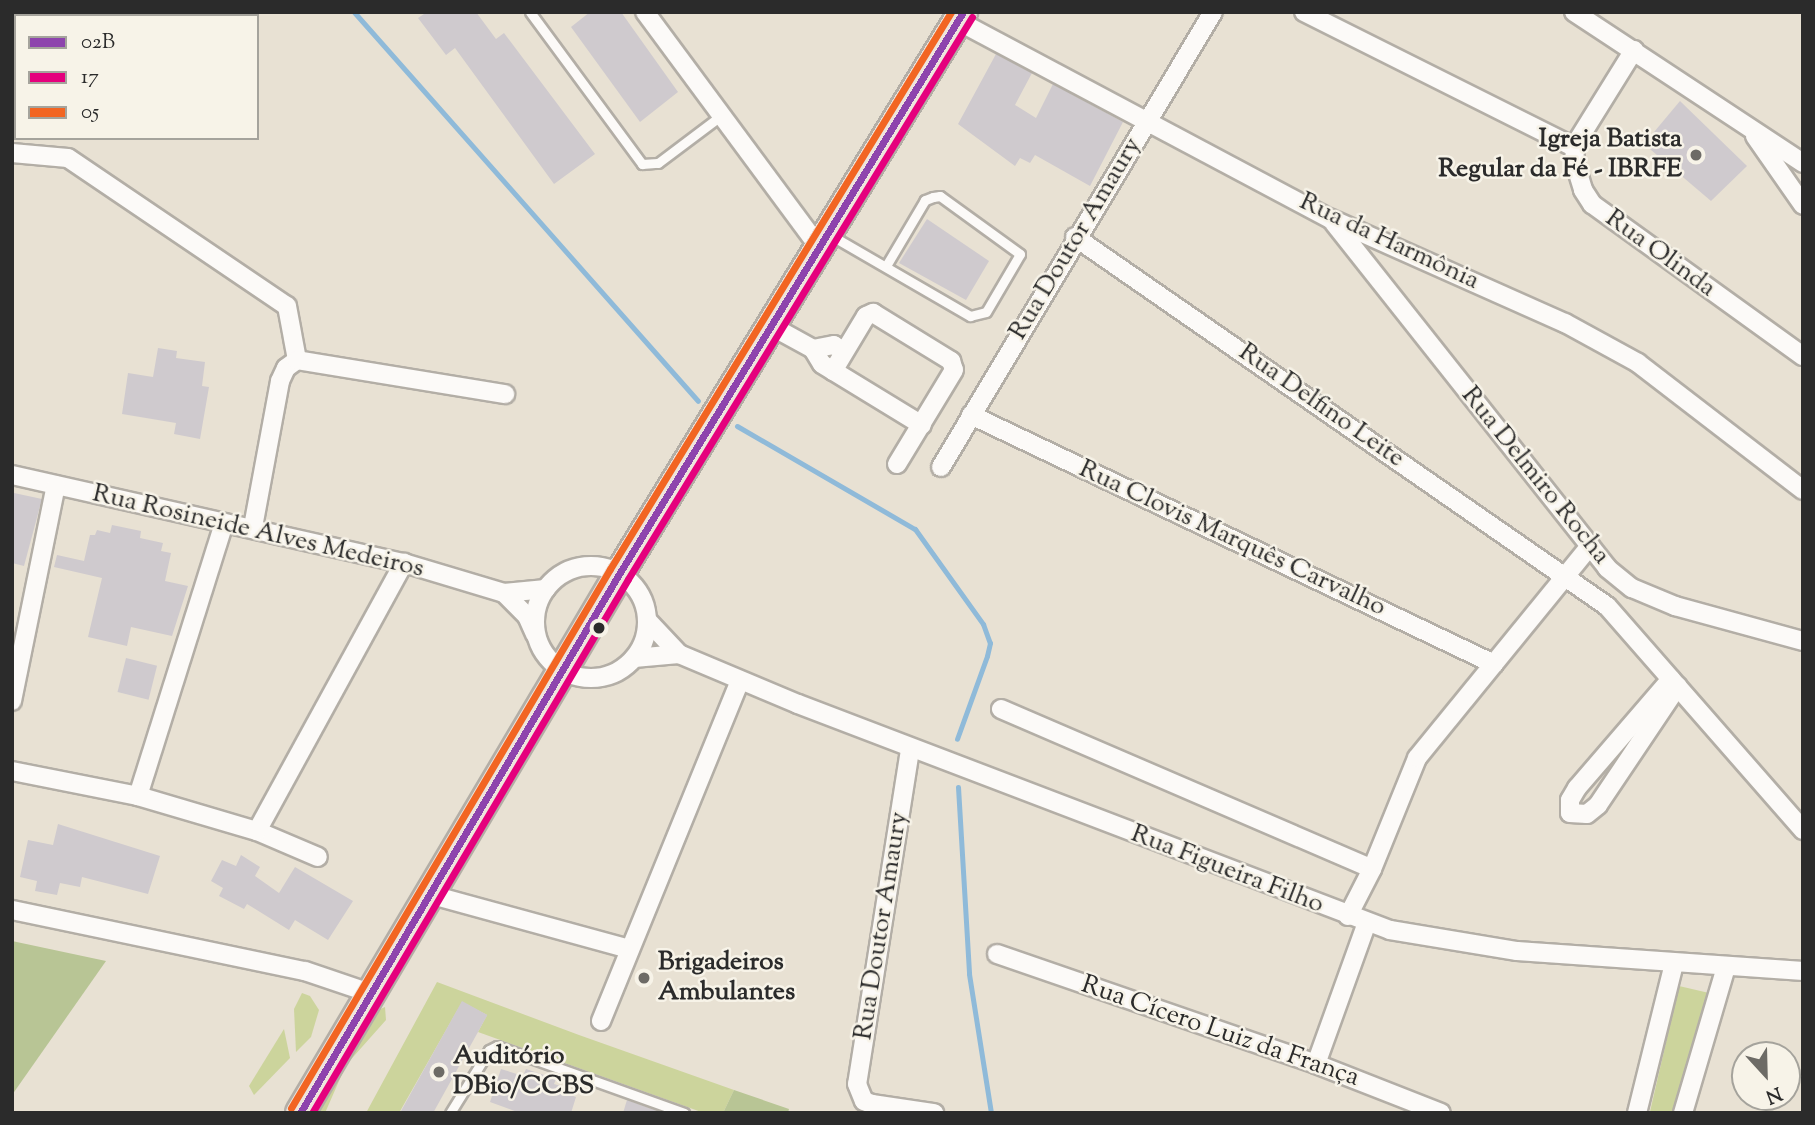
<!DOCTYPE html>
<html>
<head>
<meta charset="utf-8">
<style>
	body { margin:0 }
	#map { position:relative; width:1815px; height:1125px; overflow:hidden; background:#e8e1d3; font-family:"Sorts Mill Goudy",serif }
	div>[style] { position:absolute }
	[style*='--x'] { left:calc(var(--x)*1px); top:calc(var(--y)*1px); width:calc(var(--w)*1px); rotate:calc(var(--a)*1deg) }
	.green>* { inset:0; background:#ccd49c; transform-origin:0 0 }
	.forest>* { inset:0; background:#b8c595 }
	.stream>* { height:5px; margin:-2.5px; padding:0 2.5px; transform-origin:2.5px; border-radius:2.5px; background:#8fbad9 }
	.building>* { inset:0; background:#cfcace; transform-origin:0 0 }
	.roads { filter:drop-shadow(2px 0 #b3aea6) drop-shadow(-2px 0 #b3aea6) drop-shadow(0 2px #b3aea6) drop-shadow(0 -2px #b3aea6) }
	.service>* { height:9px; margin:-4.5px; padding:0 4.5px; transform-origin:4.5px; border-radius:4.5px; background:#fcfaf8 }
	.minor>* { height:18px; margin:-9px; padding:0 9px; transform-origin:9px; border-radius:9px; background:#fcfaf8 }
	.minor>.ring { margin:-9px; padding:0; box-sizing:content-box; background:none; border:18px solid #fcfaf8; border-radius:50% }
	.primary>* { height:28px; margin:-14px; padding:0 14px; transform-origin:14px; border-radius:14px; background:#eee5dd }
	.bus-1>* { height:7px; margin:-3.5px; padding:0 3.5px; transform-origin:3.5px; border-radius:3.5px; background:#8e44ad }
	.bus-2>* { height:7px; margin:-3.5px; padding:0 3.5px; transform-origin:3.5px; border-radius:3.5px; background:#e5007d }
	.bus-3>* { height:7px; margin:-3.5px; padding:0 3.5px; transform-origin:3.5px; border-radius:3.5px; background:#f26522 }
	.dots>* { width:19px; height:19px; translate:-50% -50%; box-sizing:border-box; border:4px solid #f7f3e8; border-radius:50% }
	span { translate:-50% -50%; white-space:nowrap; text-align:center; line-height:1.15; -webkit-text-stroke:5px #f7f3e8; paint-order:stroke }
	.poi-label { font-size:26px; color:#2b2b2b; font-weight:700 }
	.right { translate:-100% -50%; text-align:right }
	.left { translate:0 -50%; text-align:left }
	.street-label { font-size:26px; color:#2b2b2b }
	.frame { position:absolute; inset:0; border:14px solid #2b2b2b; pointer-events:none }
	.legend { position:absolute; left:14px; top:14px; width:245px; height:126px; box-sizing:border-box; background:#f7f3e8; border:2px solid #a5a39c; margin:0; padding:9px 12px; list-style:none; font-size:21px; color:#2b2b2b }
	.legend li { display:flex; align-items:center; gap:14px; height:35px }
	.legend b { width:35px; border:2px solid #a5a39c }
	.north { position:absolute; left:1731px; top:1041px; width:70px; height:70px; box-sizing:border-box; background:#f7f3e8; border:2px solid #a5a39c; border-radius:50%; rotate:158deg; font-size:19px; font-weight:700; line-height:28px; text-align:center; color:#2b2b2b }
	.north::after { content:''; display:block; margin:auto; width:24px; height:32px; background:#6d6b66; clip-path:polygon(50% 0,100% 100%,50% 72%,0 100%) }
</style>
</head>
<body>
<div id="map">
	<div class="green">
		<div style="clip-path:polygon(437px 982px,579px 1035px,734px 1090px,723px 1113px,704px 1113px,478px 1032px,487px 1015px,462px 1002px,399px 1113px,366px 1113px)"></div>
		<div style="left:1679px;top:986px;width:32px;height:131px;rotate:13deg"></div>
		<div style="clip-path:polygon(302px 993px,310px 996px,319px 1010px,311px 1037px,296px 1052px,294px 1009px)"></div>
		<div style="clip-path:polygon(385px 1007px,386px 1020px,346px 1065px,325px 1113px,310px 1113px,371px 1013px)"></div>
		<div style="clip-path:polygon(284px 1029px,290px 1058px,254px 1095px,249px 1086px)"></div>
	</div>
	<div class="forest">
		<div style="clip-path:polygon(12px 941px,106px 961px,12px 1095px)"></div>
		<div style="clip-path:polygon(734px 1090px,789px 1109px,788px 1113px,723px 1113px)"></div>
	</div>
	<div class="stream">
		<div style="--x:354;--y:12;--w:519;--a:48.51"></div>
		<div style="--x:737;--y:426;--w:206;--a:30.1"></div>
		<div style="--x:915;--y:529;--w:117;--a:54.4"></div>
		<div style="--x:983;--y:624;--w:20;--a:70"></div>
		<div style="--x:990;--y:643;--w:13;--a:103"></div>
		<div style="--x:987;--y:656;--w:88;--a:109.9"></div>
		<div style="--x:958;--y:787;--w:187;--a:86.6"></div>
		<div style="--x:969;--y:974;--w:141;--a:81"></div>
	</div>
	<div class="building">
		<div style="clip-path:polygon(427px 12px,476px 12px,496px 39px,504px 33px,595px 154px,554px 184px,455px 48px,446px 55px,418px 18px)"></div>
		<div style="clip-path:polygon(590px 12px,621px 12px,678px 92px,640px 122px,571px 27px)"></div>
		<div style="clip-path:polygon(996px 54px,1032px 73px,1015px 105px,1036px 118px,1053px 84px,1123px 122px,1090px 186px,1035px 155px,1030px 163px,1020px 158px,1015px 166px,958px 124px)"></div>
		<div style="clip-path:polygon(1680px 101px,1747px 166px,1711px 201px,1644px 144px)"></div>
		<div style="clip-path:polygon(927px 219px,989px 261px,966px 300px,899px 263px)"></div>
		<div style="clip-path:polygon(158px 348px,177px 351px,176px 358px,205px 362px,202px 386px,209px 387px,200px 439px,174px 434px,176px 423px,122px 414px,128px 373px,153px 377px)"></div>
		<div style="clip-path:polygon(14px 493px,42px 499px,24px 566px,12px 563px)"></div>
		<div style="clip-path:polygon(112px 525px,141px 531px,140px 538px,163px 543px,161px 551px,171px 553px,165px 581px,188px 586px,172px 636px,131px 627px,127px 646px,88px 637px,102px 578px,54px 567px,57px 555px,84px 561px,90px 535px,95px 535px,97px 530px,110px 533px)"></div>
		<div style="left:126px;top:658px;width:32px;height:35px;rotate:14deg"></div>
		<div style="clip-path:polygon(58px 824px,160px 856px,148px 894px,82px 877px,80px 887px,60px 883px,57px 895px,35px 891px,37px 881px,20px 877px,28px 840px,53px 845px)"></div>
		<div style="clip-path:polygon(241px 855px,260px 867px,255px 876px,279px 893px,295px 867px,353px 901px,328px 940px,295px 920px,289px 930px,247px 904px,244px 909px,219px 896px,223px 888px,211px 881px,222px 860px,236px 866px)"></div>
		<div style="left:462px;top:1001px;width:29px;height:129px;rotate:29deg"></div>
		<div style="clip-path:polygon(501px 1069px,523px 1076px,526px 1069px,556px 1079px,554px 1084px,564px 1087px,562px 1092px,576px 1097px,571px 1113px,520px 1113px,490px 1102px)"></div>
		<div style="clip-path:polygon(627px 1100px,663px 1113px,623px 1113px)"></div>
	</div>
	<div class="roads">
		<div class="service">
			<div style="--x:530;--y:12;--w:189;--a:53.6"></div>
			<div style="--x:642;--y:164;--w:16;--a:-4"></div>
			<div style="--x:658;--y:163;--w:80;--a:-36.9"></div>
			<div style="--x:832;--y:236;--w:160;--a:30.1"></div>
			<div style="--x:970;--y:316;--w:16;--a:-14"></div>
			<div style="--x:986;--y:312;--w:67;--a:-59.6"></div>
			<div style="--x:1020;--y:254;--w:99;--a:-144.1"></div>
			<div style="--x:940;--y:196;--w:7;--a:172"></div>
			<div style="--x:933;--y:197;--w:9;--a:159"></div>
			<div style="--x:925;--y:200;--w:77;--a:120.6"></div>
			<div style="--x:450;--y:1113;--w:74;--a:-58.2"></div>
			<div style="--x:489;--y:1050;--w:9;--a:-27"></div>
			<div style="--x:497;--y:1046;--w:199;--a:19.7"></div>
		</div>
		<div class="minor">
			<div style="--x:645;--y:12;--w:296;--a:53.5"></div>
			<div style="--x:1304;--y:12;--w:303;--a:26.6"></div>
			<div style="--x:1574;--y:12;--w:274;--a:33.4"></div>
			<div style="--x:958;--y:21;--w:422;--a:28"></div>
			<div style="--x:1331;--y:219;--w:256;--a:24"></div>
			<div style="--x:1565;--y:323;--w:83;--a:28.7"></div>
			<div style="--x:1638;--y:363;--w:208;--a:37.6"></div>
			<div style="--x:1634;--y:50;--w:110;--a:121.9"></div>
			<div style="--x:1576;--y:143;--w:17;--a:97"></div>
			<div style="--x:1574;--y:160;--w:31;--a:73"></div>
			<div style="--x:1583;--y:190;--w:17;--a:57"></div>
			<div style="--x:1592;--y:204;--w:260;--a:35.8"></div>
			<div style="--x:1755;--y:136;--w:84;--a:55.2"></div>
			<div style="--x:12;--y:153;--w:56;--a:5.1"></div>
			<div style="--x:68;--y:158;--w:264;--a:34.1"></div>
			<div style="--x:287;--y:306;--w:55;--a:79.5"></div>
			<div style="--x:1334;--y:223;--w:440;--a:51.6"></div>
			<div style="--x:1607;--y:568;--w:32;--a:39"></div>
			<div style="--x:1632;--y:588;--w:47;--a:22.7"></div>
			<div style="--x:1675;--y:606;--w:133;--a:15.3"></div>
			<div style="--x:1075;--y:237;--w:647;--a:34.75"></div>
			<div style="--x:1607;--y:606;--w:298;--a:48.8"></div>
			<div style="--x:773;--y:327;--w:46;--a:28.8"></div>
			<div style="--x:813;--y:349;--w:17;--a:59"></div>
			<div style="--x:822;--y:364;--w:117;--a:31.4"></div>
			<div style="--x:813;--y:349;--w:21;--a:-11"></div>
			<div style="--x:834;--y:345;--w:12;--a:35"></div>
			<div style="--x:833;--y:371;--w:64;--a:-59"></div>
			<div style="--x:866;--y:316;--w:8;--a:-23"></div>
			<div style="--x:873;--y:313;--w:92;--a:31.6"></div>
			<div style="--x:951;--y:361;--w:9;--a:72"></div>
			<div style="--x:954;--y:370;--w:110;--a:121.2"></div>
			<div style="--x:971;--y:415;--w:579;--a:25.46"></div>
			<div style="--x:941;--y:467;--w:530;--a:-59.13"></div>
			<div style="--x:12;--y:475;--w:402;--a:12.7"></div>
			<div style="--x:404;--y:563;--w:104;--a:16.7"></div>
			<div style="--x:504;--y:593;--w:42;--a:-5.4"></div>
			<div style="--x:253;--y:527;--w:148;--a:-79.5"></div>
			<div style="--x:280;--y:381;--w:14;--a:-65"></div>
			<div style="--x:286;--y:368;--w:14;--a:-36"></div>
			<div style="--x:297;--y:360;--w:211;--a:9.3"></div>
			<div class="ring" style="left:535px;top:566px;width:94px;height:94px"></div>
			<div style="--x:504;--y:593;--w:33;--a:45"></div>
			<div style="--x:527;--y:616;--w:20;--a:66"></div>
			<div style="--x:647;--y:620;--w:47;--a:46.7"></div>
			<div style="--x:679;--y:654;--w:129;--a:22.8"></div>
			<div style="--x:798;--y:704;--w:634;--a:20.89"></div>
			<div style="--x:1390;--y:930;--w:129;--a:9.4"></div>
			<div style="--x:1517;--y:951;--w:287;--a:4"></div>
			<div style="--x:634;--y:658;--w:45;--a:-5.1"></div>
			<div style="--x:1671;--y:679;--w:144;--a:130.8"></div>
			<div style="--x:1577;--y:788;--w:14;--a:120"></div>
			<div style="--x:1570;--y:800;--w:13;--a:90"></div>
			<div style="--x:1570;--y:813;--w:17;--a:3"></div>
			<div style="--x:1587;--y:814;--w:14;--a:-39"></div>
			<div style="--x:1598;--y:805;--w:143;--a:-56.1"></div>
			<div style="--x:12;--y:701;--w:220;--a:-78.5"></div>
			<div style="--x:1001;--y:709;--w:404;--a:23.3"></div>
			<div style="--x:910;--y:750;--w:338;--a:99"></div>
			<div style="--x:857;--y:1084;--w:18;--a:68"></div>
			<div style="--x:864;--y:1101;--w:9;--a:21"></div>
			<div style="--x:872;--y:1104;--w:63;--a:8.3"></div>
			<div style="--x:12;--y:771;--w:128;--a:11.2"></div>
			<div style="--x:138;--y:796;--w:124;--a:16.4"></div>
			<div style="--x:257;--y:831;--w:66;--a:23.1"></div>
			<div style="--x:138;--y:796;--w:286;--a:-72.5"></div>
			<div style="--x:257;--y:831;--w:306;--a:-61.3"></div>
			<div style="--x:432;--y:895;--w:205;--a:15.3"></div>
			<div style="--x:12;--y:910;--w:299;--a:11.8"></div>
			<div style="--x:305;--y:971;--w:72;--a:18.7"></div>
			<div style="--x:1348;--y:916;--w:53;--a:-62.9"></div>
			<div style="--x:1372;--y:869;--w:120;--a:-67.9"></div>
			<div style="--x:1417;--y:758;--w:274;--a:-50.8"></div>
			<div style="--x:997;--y:954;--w:337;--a:19"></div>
			<div style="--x:1316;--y:1064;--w:134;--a:21.4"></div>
			<div style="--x:601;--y:1021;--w:368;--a:-67.8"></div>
			<div style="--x:1316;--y:1064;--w:151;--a:-70.2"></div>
			<div style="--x:1637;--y:1113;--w:154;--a:-76.1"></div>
			<div style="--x:1683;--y:1113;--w:152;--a:-73.6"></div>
		</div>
		<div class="primary">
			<div style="--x:300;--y:1113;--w:626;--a:-59.38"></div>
			<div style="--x:619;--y:574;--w:659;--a:-58.53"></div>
		</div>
	</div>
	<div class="bus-1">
		<div style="--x:300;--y:1113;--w:626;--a:-59.38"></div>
		<div style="--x:619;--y:574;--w:659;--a:-58.53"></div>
	</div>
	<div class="bus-2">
		<div style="--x:312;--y:1113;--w:620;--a:-59.38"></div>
		<div style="--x:628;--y:579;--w:659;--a:-58.53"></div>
	</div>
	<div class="bus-3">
		<div style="--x:291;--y:1108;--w:626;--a:-59.38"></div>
		<div style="--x:610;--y:569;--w:653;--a:-58.52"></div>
	</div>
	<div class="dots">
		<div style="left:1696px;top:155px;background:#6d6b66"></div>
		<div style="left:599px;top:628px;background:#2b2b2b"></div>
		<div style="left:644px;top:978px;background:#6d6b66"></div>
		<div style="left:439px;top:1072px;background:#6d6b66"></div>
	</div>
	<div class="poi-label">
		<span class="right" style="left:1682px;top:155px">Igreja Batista<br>Regular da Fé - IBRFE</span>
		<span class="left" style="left:658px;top:978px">Brigadeiros<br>Ambulantes</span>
		<span class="left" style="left:453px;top:1072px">Auditório<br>DBio/CCBS</span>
	</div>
	<div class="street-label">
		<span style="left:1076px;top:239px;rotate:-59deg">Rua Doutor Amaury</span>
		<span style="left:1389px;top:242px;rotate:25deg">Rua da Harmônia</span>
		<span style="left:1660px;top:254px;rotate:36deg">Rua Olinda</span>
		<span style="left:1321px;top:406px;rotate:35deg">Rua Delfino Leite</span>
		<span style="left:1535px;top:476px;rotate:51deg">Rua Delmiro Rocha</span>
		<span style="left:258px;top:532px;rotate:13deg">Rua Rosineide Alves Medeiros</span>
		<span style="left:1232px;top:539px;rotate:25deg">Rua Clovis Marquês Carvalho</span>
		<span style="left:1227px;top:870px;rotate:21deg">Rua Figueira Filho</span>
		<span style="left:882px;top:926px;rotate:-81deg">Rua Doutor Amaury</span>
		<span style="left:1220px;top:1032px;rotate:19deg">Rua Cícero Luiz da França</span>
	</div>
	<div class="frame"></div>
	<ul class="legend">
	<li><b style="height:9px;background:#8e44ad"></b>02B</li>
	<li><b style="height:9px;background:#e5007d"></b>17</li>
	<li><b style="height:9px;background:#f26522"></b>05</li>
	</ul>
	<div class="north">N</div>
</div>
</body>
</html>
